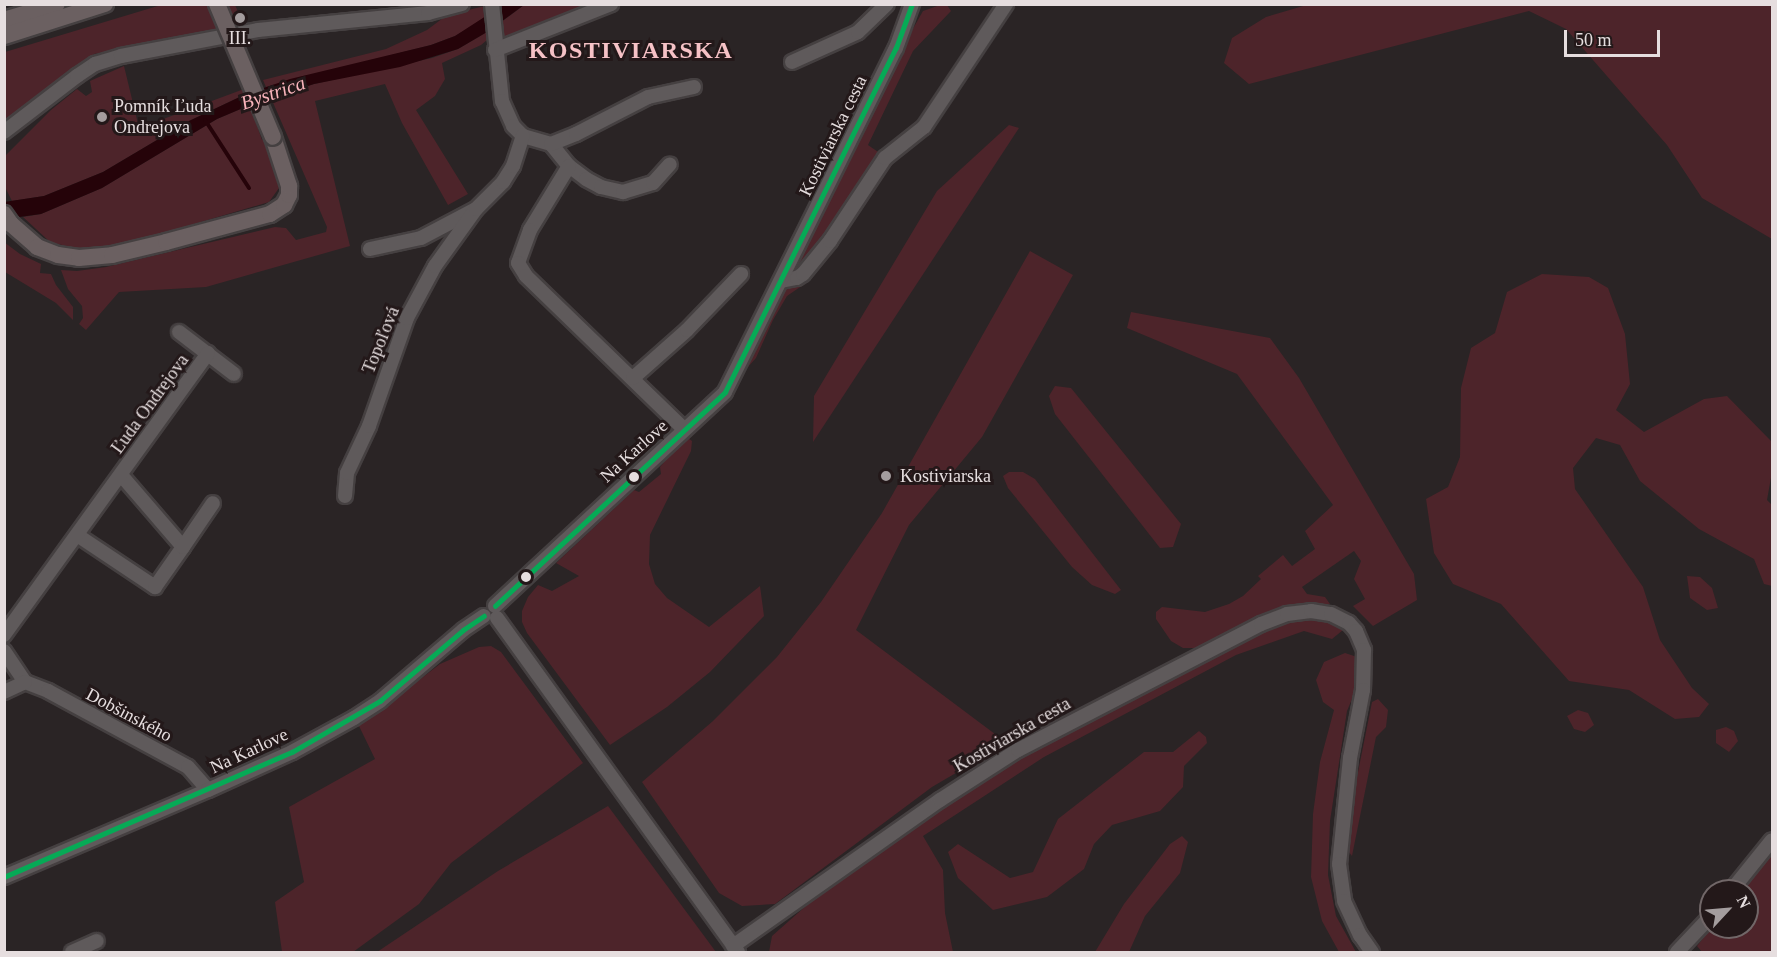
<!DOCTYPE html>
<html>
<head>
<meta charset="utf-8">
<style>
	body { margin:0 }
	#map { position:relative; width:1777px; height:957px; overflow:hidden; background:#2a2425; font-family:"Times New Roman",serif }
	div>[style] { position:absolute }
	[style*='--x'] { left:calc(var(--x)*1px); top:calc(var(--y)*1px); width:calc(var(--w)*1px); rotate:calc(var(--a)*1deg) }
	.green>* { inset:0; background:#4d242a }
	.water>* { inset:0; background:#250309 }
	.stream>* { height:4px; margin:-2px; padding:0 2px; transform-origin:2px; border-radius:2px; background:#250309 }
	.roads { filter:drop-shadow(2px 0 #454041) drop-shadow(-2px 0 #454041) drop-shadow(0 2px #454041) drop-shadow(0 -2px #454041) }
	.minor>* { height:14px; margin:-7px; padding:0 7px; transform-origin:7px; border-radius:7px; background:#5f5a5b }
	.major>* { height:16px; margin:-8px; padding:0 8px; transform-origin:8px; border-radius:8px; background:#6b6061 }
	.bridges { filter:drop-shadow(2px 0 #454041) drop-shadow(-2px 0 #454041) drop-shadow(0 2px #454041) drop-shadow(0 -2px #454041) }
	.major-bridge>* { height:16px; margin:-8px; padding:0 8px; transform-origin:8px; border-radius:8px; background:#6b6061 }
	.bus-1>* { height:4.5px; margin:-2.25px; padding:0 2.25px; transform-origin:2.25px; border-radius:2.25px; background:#06aa56 }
	.dots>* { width:16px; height:16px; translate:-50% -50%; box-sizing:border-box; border:3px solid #231819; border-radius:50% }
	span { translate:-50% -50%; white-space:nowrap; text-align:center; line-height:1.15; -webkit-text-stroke:6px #231819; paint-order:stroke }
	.poi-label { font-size:18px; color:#e6dedf }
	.left { translate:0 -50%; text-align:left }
	.street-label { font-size:18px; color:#e6dedf }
	.water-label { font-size:20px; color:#f9b4bb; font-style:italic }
	.district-label { font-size:24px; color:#f6c2c6; font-weight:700; letter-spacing:1.5px }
	.frame { position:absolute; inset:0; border:6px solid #e6dedf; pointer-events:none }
	.north { position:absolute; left:1699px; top:879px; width:60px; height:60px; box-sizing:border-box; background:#231819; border:2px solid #716768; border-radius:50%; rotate:64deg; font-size:16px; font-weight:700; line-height:24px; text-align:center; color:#e6dedf }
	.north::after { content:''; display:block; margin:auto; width:21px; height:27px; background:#a49d9e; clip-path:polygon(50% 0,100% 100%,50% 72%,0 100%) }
	.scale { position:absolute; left:1564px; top:30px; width:96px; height:27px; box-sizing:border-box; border:3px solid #e6dedf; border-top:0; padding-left:8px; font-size:18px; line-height:21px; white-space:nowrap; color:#e6dedf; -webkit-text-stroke:4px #231819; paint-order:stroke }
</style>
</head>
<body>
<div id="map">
	<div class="green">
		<div style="clip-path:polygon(1310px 4px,1772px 5px,1772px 239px,1702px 198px,1667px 145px,1566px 29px,1529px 11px,1249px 84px,1224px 63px,1232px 38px,1266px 17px)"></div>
		<div style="clip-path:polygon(161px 5px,235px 5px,244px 25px,94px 54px,5px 122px,5px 52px)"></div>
		<div style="clip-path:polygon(524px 5px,597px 5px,513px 38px,500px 35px,500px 23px)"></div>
		<div style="clip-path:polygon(940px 5px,947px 5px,951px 11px,913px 51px,868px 145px,881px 154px,820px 246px,799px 270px,789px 275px,890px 69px,923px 11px)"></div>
		<div style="clip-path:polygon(485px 6px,486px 17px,478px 23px,455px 36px,431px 45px,266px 87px,263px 80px,386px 49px,427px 30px,447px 15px)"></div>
		<div style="clip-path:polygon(487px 32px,487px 40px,481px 45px,442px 63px,445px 79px,435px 96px,416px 110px,468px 194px,448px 205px,402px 123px,385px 84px,315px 101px,350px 246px,206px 287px,119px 292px,86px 330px,79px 324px,83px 318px,82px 306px,68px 289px,61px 270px,77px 271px,106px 267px,275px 227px,286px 228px,296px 240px,326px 232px,327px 227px,271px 98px,314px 84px,432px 58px,458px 49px)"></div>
		<div style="clip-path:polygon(124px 66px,139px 128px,244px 89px,246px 94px,189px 121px,103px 172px,44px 196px,12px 201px,5px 187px,6px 155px,51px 110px,77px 89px,86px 96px,92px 92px,90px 81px)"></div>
		<div style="clip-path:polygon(250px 105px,262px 140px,265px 140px,278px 175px,279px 188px,269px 202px,116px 247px,82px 250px,50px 242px,23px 217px,41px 214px,102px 188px,217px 119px)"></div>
		<div style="clip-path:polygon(1009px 125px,1019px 128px,813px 442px,814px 396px,937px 191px)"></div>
		<div style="clip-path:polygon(4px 242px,20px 254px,41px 264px,40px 273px,51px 274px,56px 285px,73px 307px,73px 320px,56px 303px,5px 272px)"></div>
		<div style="clip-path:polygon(1030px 251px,1073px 275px,982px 437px,909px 525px,856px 630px,1007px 743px,932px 787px,775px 904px,742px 906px,719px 893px,642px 782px,713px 721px,777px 657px,821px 602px,882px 513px)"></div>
		<div style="clip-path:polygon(823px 255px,826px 257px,806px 283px,787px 296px,773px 320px,756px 358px,738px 378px,781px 291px,803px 279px)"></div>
		<div style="clip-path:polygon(1542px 274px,1589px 277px,1608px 288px,1625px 334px,1630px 384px,1616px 410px,1644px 432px,1704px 399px,1727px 396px,1772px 442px,1772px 472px,1767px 500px,1772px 505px,1772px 586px,1764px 584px,1754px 559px,1699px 529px,1640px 481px,1620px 445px,1596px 438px,1573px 468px,1575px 489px,1643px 587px,1660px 640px,1692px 688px,1709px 704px,1699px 717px,1675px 719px,1629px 690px,1569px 681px,1501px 604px,1453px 584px,1434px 553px,1426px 499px,1448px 487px,1460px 457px,1461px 388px,1471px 348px,1495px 333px,1507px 292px)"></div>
		<div style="clip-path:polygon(1131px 312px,1270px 338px,1299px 378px,1414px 574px,1417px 600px,1373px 626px,1353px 606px,1365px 599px,1354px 579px,1361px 561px,1354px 551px,1302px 587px,1307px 594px,1325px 597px,1330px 604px,1286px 607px,1256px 618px,1202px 648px,1183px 648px,1171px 641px,1156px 619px,1156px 612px,1162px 607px,1205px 612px,1229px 604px,1243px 596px,1261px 579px,1258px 576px,1283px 555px,1292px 566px,1315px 549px,1305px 531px,1333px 505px,1237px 374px,1127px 328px)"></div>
		<div style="clip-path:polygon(1055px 386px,1071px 388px,1181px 524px,1173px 547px,1160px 548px,1055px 414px,1049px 396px)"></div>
		<div style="clip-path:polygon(688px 438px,692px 441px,691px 451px,650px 535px,649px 564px,655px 584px,667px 598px,709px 627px,760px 586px,764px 616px,710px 672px,667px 707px,610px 745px,527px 633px,522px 622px,522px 611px,528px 597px,538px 585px,552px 591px,579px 576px,556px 563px,634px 490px,639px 492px,661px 474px,660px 467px,682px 440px)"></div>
		<div style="clip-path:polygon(1009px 472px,1023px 472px,1035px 479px,1121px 590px,1115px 594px,1092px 585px,1072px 567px,1008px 488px,1003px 476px)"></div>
		<div style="clip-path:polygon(1687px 576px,1700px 577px,1712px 588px,1718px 608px,1707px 610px,1690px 598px)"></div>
		<div style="clip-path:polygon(1311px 619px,1327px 622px,1343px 630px,1332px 639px,1304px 631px,1236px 655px,1044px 757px,923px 836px,943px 870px,945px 913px,953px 952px,769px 952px,772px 936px,807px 905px,969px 790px,1066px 732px,1265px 629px,1291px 620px)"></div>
		<div style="clip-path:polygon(491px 646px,501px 652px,583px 763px,451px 863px,419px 904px,353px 952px,282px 952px,275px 902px,304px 882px,289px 807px,375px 759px,359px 726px,440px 664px,479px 647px)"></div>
		<div style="clip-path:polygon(1345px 653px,1357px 657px,1359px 668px,1357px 687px,1347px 711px,1330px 821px,1328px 875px,1336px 916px,1356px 952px,1339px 952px,1322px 921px,1311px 877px,1313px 814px,1320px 762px,1334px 710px,1323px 702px,1316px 680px,1324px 662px)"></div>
		<div style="clip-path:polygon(1378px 699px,1388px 710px,1386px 727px,1376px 737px,1352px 856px,1349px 852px,1355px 787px,1372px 702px)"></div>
		<div style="clip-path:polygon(1578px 710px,1588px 713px,1594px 725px,1585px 732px,1574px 729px,1567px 716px)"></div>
		<div style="clip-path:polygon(1726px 727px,1734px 731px,1738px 741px,1729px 752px,1716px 743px,1716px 730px)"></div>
		<div style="clip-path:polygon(1199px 731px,1206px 737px,1207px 743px,1184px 766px,1183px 787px,1160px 811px,1112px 825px,1094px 844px,1084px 869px,1047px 897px,993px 910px,958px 878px,948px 852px,958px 844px,1010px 878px,1033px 872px,1058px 819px,1144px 752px,1173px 752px)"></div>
		<div style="clip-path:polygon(608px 806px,716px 952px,377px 952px,498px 871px)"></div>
		<div style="clip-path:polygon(1182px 836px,1188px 842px,1180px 873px,1145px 916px,1129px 952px,1095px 952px,1124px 904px,1170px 844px)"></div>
		<div style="clip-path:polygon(1772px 854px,1772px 952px,1702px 952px,1697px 946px,1712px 927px,1747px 927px,1747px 891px,1742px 891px)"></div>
	</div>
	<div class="water">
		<div style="clip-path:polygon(503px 5px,524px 5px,487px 32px,458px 49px,400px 67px,314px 84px,250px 105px,217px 119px,102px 188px,41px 214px,5px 219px,4px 202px,44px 196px,103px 172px,189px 121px,246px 94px,290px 79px,431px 45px,455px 36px)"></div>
	</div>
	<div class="stream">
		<div style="--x:205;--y:120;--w:81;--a:57.1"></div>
	</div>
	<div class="roads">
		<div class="minor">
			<div style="--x:492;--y:4;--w:98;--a:84.1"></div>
			<div style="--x:502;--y:101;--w:27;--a:66"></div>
			<div style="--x:513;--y:126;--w:14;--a:45"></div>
			<div style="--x:523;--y:136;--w:29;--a:16"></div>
			<div style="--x:551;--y:144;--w:28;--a:51"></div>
			<div style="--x:569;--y:166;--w:21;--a:37"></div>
			<div style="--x:586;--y:179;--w:17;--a:28"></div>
			<div style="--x:601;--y:187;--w:23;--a:13"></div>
			<div style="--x:623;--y:192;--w:31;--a:-17"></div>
			<div style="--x:653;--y:183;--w:25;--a:-48"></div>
			<div style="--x:495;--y:50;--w:125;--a:-21.6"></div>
			<div style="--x:792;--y:62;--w:72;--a:-24.4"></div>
			<div style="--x:858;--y:32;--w:40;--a:-44"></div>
			<div style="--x:4;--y:132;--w:92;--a:-37.5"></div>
			<div style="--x:77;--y:76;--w:22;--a:-34"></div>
			<div style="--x:95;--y:64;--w:27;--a:-17"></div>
			<div style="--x:121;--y:56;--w:139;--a:-10.7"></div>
			<div style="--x:258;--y:30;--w:171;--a:-5.7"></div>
			<div style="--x:428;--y:13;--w:35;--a:-15"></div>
			<div style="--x:551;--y:144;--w:27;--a:-22"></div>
			<div style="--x:576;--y:134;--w:81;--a:-27.2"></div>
			<div style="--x:648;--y:97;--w:47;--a:-12.3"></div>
			<div style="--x:569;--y:166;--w:75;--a:121.4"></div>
			<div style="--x:530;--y:230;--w:35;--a:110"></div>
			<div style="--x:518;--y:263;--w:15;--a:58"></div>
			<div style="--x:526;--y:276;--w:220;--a:44.1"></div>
			<div style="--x:370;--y:249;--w:52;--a:-12.2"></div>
			<div style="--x:421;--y:238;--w:60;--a:-27.8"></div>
			<div style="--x:781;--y:281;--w:16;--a:-11"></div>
			<div style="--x:797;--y:278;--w:7;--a:-34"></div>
			<div style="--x:803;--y:274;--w:43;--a:-50.7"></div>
			<div style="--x:830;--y:241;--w:100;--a:-56.5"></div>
			<div style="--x:885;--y:158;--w:50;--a:-38.5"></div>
			<div style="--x:924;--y:127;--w:148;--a:-56.3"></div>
			<div style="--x:179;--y:332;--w:69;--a:37.4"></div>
			<div style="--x:633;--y:378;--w:72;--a:-41.6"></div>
			<div style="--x:687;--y:330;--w:78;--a:-46"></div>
			<div style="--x:345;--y:496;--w:23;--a:-85"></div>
			<div style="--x:347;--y:473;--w:52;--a:-64.9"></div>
			<div style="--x:369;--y:426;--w:114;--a:-70.6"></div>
			<div style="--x:407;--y:318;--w:59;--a:-61.7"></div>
			<div style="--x:435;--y:266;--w:70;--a:-54.3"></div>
			<div style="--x:476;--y:209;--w:38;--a:-45"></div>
			<div style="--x:503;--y:182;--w:19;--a:-58"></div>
			<div style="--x:513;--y:166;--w:32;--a:-72"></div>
			<div style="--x:77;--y:535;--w:94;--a:33.7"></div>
			<div style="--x:155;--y:587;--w:49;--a:-55"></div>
			<div style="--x:183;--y:547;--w:95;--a:-130.7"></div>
			<div style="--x:183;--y:547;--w:53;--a:-55.7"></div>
			<div style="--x:495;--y:606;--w:314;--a:-42.9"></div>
			<div style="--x:725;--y:392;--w:384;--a:-63.6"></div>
			<div style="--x:896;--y:48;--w:47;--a:-70"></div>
			<div style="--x:497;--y:618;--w:412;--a:54.2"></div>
			<div style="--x:4;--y:635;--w:348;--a:-54.1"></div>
			<div style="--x:4;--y:651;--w:37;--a:56"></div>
			<div style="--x:25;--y:682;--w:25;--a:21"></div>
			<div style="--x:48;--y:691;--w:159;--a:28.5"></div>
			<div style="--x:188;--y:767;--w:30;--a:49"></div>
			<div style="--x:4;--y:692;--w:23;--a:-25"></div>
			<div style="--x:4;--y:877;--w:222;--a:-23.1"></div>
			<div style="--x:208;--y:790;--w:92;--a:-24.3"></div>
			<div style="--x:292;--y:752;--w:71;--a:-28.7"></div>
			<div style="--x:354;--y:718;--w:31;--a:-33"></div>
			<div style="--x:380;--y:701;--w:109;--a:-40.5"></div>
			<div style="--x:463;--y:630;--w:25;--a:-34"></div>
			<div style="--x:1731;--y:891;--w:65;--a:-51.2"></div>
			<div style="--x:733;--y:946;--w:253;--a:-35.2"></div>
			<div style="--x:940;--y:800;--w:93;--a:-32.7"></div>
			<div style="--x:1018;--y:750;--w:274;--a:-27.4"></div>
			<div style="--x:1261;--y:624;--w:28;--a:-21"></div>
			<div style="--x:1287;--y:614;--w:24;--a:-7"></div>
			<div style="--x:1311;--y:611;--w:20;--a:9"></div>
			<div style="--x:1331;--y:614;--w:20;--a:27"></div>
			<div style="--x:1349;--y:623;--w:11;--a:49"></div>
			<div style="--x:1356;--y:631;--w:21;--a:67"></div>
			<div style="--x:1364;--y:650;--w:40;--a:91.4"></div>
			<div style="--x:1363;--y:690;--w:69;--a:100.8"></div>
			<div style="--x:1350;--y:758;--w:107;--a:95.9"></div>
			<div style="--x:1339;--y:864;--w:37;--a:82"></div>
			<div style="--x:1344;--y:901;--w:38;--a:65"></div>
			<div style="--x:1360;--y:935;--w:21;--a:55"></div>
			<div style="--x:72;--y:952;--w:27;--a:-24"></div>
			<div style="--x:1677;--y:952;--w:50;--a:-46.6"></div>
		</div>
		<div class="major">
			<div style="--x:4;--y:20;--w:55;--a:-16.8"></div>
			<div style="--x:4;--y:36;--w:106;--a:-17.6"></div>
			<div style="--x:4;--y:214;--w:12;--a:55"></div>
			<div style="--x:11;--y:224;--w:35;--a:41"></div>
			<div style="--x:37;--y:247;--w:22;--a:21"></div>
			<div style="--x:58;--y:255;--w:21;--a:8"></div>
			<div style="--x:79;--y:258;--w:33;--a:-5"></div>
			<div style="--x:112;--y:255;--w:56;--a:-13.5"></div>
			<div style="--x:166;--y:242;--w:108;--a:-15.1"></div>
			<div style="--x:270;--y:214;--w:17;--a:-33"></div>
			<div style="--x:284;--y:205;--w:11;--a:-63"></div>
			<div style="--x:289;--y:195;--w:9;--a:-90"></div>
			<div style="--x:289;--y:186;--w:52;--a:-108.1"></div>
		</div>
	</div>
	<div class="bridges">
		<div class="major-bridge">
			<div style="--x:217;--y:4;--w:144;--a:67.2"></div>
		</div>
	</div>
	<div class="bus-1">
		<div style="--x:495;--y:606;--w:314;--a:-42.9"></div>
		<div style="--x:725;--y:392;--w:384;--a:-63.6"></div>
		<div style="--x:896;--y:48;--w:47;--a:-70"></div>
		<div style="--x:4;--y:877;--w:314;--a:-23.5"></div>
		<div style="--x:292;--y:752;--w:102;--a:-30.1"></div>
		<div style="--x:380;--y:701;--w:109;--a:-40.5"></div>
		<div style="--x:463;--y:630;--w:25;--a:-34"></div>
	</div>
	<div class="dots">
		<div style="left:240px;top:18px;background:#a49d9e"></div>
		<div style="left:102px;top:117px;background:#a49d9e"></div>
		<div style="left:886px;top:476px;background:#a49d9e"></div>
		<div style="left:634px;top:477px;background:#e6dedf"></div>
		<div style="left:526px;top:577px;background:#e6dedf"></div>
	</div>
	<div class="poi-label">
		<span style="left:240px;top:38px">III.</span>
		<span class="left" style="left:114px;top:117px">Pomník Ľuda<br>Ondrejova</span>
		<span class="left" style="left:900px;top:476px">Kostiviarska</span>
	</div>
	<div class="street-label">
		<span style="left:833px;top:136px;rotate:-64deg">Kostiviarska cesta</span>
		<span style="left:381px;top:340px;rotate:-68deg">Topoľová</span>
		<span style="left:150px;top:404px;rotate:-54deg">Ľuda Ondrejova</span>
		<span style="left:634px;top:451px;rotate:-42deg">Na Karlove</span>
		<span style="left:129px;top:715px;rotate:28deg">Dobšinského</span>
		<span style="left:1012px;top:735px;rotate:-30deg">Kostiviarska cesta</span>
		<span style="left:249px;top:751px;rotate:-25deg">Na Karlove</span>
	</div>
	<div class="water-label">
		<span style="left:273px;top:93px;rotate:-19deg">Bystrica</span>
	</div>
	<div class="district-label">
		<span style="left:631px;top:51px">KOSTIVIARSKA</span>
	</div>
	<div class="frame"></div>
	<div class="north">N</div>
	<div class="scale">50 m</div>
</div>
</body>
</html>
